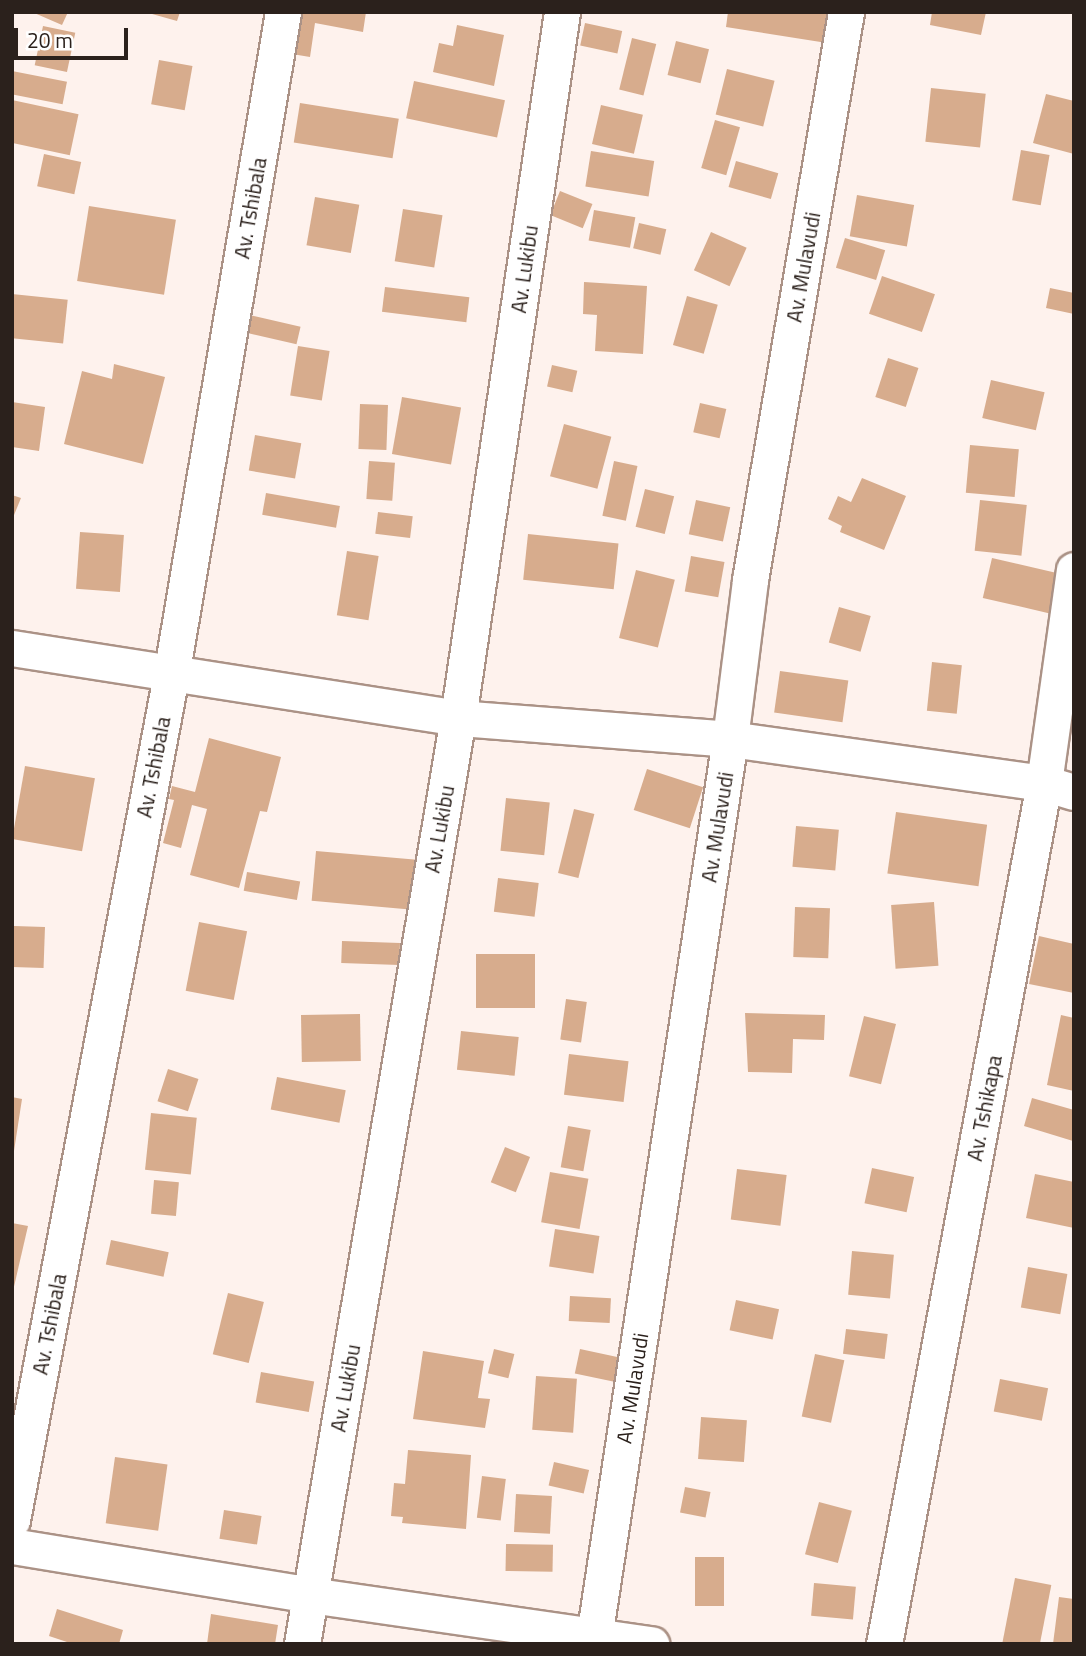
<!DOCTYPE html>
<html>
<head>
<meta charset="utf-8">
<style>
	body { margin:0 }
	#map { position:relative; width:1086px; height:1656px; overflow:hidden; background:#fef2ed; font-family:"Titillium Web",sans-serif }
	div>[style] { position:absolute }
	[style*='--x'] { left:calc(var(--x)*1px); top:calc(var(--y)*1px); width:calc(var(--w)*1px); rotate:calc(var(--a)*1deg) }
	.building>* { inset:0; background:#d7ac8d; transform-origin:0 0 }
	.roads { filter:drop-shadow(2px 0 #ab9286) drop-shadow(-2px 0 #ab9286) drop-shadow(0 2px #ab9286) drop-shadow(0 -2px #ab9286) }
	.minor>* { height:35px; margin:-17.5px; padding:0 17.5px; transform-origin:17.5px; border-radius:17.5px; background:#fff }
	span { translate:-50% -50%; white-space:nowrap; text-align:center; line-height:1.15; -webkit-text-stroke:5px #fff; paint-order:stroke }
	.street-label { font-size:21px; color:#2b211c }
	.frame { position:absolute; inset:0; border:14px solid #2b211c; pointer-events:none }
	.scale { position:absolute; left:14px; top:28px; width:114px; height:32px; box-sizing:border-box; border:4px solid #2b211c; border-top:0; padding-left:9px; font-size:21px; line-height:24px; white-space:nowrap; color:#2b211c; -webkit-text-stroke:5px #fff; paint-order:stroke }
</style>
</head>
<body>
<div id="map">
	<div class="building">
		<div style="clip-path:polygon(32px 12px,68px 12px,62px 25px)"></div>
		<div style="clip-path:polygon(145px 12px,180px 12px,177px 21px)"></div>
		<div style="clip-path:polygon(291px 12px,366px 12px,363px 32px,315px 23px,310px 57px,286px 53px)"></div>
		<div style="clip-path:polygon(728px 12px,831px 12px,827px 43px,726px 27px)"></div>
		<div style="clip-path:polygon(932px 12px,986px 12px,981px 35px,930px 25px)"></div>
		<div style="left:585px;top:23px;width:38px;height:23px;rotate:12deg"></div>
		<div style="clip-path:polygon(457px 25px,504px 35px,494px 86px,433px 72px,439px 43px,453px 46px)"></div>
		<div style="left:43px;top:26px;width:33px;height:40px;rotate:12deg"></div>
		<div style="left:632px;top:38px;width:25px;height:53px;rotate:14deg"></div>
		<div style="left:676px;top:41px;width:34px;height:35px;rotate:14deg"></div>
		<div style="left:159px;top:60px;width:34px;height:45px;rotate:10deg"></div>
		<div style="left:727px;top:69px;width:49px;height:47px;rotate:14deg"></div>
		<div style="left:12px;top:71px;width:56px;height:23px;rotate:11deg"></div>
		<div style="left:414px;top:81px;width:93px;height:38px;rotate:12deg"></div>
		<div style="left:931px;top:88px;width:55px;height:54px;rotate:6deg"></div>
		<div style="clip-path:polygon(1046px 94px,1074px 101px,1074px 154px,1033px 143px)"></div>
		<div style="left:12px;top:100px;width:68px;height:42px;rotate:12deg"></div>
		<div style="left:300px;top:103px;width:100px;height:40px;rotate:9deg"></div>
		<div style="left:601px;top:105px;width:43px;height:40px;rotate:13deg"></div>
		<div style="left:715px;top:120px;width:26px;height:50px;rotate:16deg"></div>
		<div style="left:1021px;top:150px;width:29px;height:51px;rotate:10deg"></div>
		<div style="left:591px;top:151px;width:64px;height:36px;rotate:9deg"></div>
		<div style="left:44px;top:154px;width:38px;height:33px;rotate:12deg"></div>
		<div style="left:736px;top:161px;width:44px;height:27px;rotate:16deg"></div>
		<div style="left:560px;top:191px;width:35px;height:26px;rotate:22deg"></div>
		<div style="left:857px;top:195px;width:58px;height:42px;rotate:10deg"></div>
		<div style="left:315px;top:197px;width:45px;height:49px;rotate:10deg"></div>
		<div style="left:89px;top:206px;width:88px;height:76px;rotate:9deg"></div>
		<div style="left:403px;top:209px;width:40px;height:53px;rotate:9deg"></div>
		<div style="left:594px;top:210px;width:42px;height:31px;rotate:10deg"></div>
		<div style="left:639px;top:223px;width:28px;height:26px;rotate:13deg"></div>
		<div style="left:711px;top:232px;width:39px;height:42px;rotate:24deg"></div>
		<div style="left:845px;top:238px;width:42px;height:31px;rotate:17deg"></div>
		<div style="left:882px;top:276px;width:56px;height:40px;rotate:19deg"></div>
		<div style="clip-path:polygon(584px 282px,647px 286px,643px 354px,595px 351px,597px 315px,583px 314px)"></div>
		<div style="left:385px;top:287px;width:85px;height:25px;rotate:7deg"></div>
		<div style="clip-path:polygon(1050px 288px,1074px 293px,1074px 314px,1046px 308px)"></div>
		<div style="left:12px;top:294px;width:56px;height:44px;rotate:6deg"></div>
		<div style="left:687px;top:296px;width:32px;height:51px;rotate:16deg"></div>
		<div style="left:245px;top:314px;width:57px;height:18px;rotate:13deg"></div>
		<div style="left:298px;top:346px;width:32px;height:50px;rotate:9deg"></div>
		<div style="left:888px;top:358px;width:32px;height:41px;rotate:18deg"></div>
		<div style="clip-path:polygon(114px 364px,165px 377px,143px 464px,64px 444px,82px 371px,112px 379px)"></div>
		<div style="left:552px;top:365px;width:26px;height:22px;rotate:13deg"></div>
		<div style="left:991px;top:380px;width:55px;height:39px;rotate:13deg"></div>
		<div style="left:402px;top:397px;width:60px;height:58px;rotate:10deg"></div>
		<div style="clip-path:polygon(12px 402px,45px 407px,39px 451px,12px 447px)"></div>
		<div style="left:700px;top:403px;width:27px;height:30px;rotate:13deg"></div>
		<div style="left:360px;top:404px;width:28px;height:45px;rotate:2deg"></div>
		<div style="left:564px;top:424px;width:49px;height:54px;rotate:15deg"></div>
		<div style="left:255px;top:435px;width:47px;height:36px;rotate:10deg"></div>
		<div style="left:970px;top:445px;width:49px;height:48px;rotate:5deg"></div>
		<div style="left:369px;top:461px;width:26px;height:38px;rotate:4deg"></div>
		<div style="left:614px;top:461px;width:24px;height:56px;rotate:12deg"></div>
		<div style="clip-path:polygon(862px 478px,906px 496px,884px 550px,840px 532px,842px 526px,828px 519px,838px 496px,851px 502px)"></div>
		<div style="left:645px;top:489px;width:30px;height:39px;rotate:14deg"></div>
		<div style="left:266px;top:493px;width:75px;height:22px;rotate:10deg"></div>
		<div style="clip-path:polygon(12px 495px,21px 498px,12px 520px)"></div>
		<div style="left:696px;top:500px;width:35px;height:35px;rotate:12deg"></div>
		<div style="left:980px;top:500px;width:47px;height:51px;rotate:6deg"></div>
		<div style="left:378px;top:512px;width:35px;height:22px;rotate:7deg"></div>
		<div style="left:80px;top:532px;width:44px;height:57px;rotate:4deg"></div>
		<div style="left:528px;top:534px;width:91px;height:46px;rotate:6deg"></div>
		<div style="left:347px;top:551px;width:32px;height:65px;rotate:9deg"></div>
		<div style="left:691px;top:556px;width:34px;height:36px;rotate:10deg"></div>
		<div style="left:992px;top:558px;width:72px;height:41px;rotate:13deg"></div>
		<div style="left:636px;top:570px;width:40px;height:70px;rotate:14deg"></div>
		<div style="left:839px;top:607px;width:33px;height:37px;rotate:16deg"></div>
		<div style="left:932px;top:662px;width:30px;height:49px;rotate:6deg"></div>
		<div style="left:780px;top:671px;width:69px;height:42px;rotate:8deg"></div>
		<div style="clip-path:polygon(209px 738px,281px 757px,267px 812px,260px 811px,239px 888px,190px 875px,207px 809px,192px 805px,181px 848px,163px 843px,174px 800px,169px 799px,172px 786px,195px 792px)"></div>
		<div style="left:25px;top:766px;width:71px;height:74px;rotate:10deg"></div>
		<div style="left:647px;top:769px;width:59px;height:43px;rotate:18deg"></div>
		<div style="left:506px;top:798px;width:44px;height:53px;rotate:6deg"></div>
		<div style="left:574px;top:809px;width:21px;height:66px;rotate:14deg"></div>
		<div style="left:896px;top:812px;width:92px;height:62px;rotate:8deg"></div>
		<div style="left:796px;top:826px;width:43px;height:41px;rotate:5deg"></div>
		<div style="left:316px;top:851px;width:107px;height:50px;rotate:5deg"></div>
		<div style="left:247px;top:872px;width:54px;height:19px;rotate:10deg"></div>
		<div style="left:498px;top:878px;width:41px;height:34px;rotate:7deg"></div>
		<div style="left:934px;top:902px;width:64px;height:43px;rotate:86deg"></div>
		<div style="left:795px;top:907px;width:35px;height:50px;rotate:2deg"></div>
		<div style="left:199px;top:922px;width:49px;height:70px;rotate:11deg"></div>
		<div style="left:14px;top:926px;width:31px;height:41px;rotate:2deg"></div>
		<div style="clip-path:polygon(1039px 936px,1074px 944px,1074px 993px,1029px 984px)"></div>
		<div style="left:342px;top:941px;width:58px;height:22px;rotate:2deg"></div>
		<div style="left:476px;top:954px;width:59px;height:54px"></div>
		<div style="left:566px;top:999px;width:21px;height:41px;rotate:8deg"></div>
		<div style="clip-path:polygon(745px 1013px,825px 1015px,824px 1040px,793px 1039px,792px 1073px,748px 1072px)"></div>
		<div style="left:360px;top:1014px;width:47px;height:59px;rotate:89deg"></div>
		<div style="clip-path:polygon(1061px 1015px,1074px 1018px,1074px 1091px,1047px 1085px)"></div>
		<div style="left:864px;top:1016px;width:33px;height:62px;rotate:14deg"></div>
		<div style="left:461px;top:1031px;width:58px;height:39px;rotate:6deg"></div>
		<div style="left:569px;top:1054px;width:60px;height:41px;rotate:7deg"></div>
		<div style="left:168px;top:1069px;width:32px;height:34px;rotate:18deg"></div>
		<div style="left:277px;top:1077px;width:70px;height:33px;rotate:11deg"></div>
		<div style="clip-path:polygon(12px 1097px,22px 1099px,14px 1151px,12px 1151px)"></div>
		<div style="clip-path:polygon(1032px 1098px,1074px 1110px,1073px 1141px,1024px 1126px)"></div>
		<div style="left:151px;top:1113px;width:46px;height:57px;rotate:6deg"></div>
		<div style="left:568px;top:1126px;width:23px;height:42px;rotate:10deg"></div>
		<div style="left:505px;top:1147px;width:27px;height:38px;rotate:22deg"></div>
		<div style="left:872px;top:1168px;width:43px;height:36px;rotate:12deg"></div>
		<div style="left:737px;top:1169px;width:50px;height:51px;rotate:7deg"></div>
		<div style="left:550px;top:1172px;width:39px;height:51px;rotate:10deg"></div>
		<div style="clip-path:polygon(1035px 1174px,1074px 1182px,1074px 1228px,1026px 1218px)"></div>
		<div style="left:154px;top:1180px;width:25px;height:34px;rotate:5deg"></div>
		<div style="clip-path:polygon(12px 1223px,28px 1226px,13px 1291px,12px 1291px)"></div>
		<div style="left:555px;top:1229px;width:45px;height:38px;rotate:9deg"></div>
		<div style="left:111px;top:1240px;width:59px;height:25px;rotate:12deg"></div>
		<div style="left:852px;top:1251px;width:42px;height:44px;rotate:5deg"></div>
		<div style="left:1028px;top:1267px;width:40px;height:41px;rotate:10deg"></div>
		<div style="left:228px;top:1293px;width:37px;height:63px;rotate:14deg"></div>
		<div style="left:570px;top:1296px;width:41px;height:25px;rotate:3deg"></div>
		<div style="left:736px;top:1300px;width:44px;height:31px;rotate:12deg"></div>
		<div style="left:846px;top:1329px;width:42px;height:25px;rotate:7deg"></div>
		<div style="left:494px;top:1349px;width:21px;height:25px;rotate:14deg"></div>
		<div style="left:580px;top:1349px;width:44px;height:25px;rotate:12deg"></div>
		<div style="clip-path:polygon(423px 1351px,484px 1361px,478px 1398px,490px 1399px,485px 1428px,413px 1419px)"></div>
		<div style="left:815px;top:1354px;width:30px;height:64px;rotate:12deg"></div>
		<div style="left:261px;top:1372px;width:54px;height:31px;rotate:10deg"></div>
		<div style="left:536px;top:1376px;width:41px;height:54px;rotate:4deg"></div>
		<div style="left:1000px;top:1379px;width:49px;height:33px;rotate:11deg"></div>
		<div style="left:701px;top:1417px;width:46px;height:42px;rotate:4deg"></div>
		<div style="clip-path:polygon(408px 1450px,471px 1455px,466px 1529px,402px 1523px,403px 1517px,391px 1516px,394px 1483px,405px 1484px)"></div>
		<div style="left:115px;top:1457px;width:53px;height:67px;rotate:8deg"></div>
		<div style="left:554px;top:1462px;width:36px;height:24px;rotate:13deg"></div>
		<div style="left:482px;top:1476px;width:24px;height:42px;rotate:7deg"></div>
		<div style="left:685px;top:1487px;width:26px;height:26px;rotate:11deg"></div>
		<div style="left:516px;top:1494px;width:36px;height:38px;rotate:3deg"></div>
		<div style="left:819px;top:1502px;width:34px;height:54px;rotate:15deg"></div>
		<div style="left:224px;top:1510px;width:38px;height:29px;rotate:9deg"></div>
		<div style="left:506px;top:1544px;width:47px;height:27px;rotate:1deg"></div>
		<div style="left:695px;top:1557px;width:29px;height:49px"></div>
		<div style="left:1015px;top:1578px;width:37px;height:67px;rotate:11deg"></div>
		<div style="left:814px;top:1583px;width:42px;height:33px;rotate:5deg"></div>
		<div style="clip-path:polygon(1059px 1597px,1074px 1599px,1074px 1644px,1053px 1644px)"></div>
		<div style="clip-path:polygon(57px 1609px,123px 1630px,119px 1644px,73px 1644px,49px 1636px)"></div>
		<div style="clip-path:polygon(211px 1614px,278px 1625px,275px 1644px,207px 1644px)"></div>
	</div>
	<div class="roads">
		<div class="minor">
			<div style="--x:12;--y:648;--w:451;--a:8.9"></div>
			<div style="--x:458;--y:718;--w:273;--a:4.4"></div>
			<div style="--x:730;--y:739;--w:317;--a:8"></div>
			<div style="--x:1044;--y:783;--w:31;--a:17"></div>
			<div style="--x:12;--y:1520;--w:865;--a:-79.34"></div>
			<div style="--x:172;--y:670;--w:667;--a:-80.42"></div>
			<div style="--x:12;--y:1546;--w:302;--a:9.3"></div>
			<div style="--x:310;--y:1595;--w:345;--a:8.2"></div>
			<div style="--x:302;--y:1644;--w:939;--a:-80.44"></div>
			<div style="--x:458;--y:718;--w:714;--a:-81.62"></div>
			<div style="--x:593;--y:1644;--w:915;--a:-81.39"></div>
			<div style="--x:730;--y:739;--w:160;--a:-82.8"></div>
			<div style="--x:750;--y:580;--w:576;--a:-80.41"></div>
			<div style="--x:884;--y:1644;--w:876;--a:-79.47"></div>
			<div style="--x:1044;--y:783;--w:215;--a:-82"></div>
		</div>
	</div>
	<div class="street-label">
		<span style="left:250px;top:208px;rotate:-80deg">Av. Tshibala</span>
		<span style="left:803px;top:267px;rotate:-80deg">Av. Mulavudi</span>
		<span style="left:524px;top:269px;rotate:-82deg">Av. Lukibu</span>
		<span style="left:153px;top:767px;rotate:-79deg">Av. Tshibala</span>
		<span style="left:717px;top:827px;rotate:-81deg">Av. Mulavudi</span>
		<span style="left:439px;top:829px;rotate:-80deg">Av. Lukibu</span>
		<span style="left:984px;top:1108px;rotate:-79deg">Av. Tshikapa</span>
		<span style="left:49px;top:1324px;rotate:-79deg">Av. Tshibala</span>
		<span style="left:345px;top:1388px;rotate:-80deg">Av. Lukibu</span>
		<span style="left:632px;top:1388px;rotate:-81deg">Av. Mulavudi</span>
	</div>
	<div class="frame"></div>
	<div class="scale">20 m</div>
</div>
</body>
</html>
